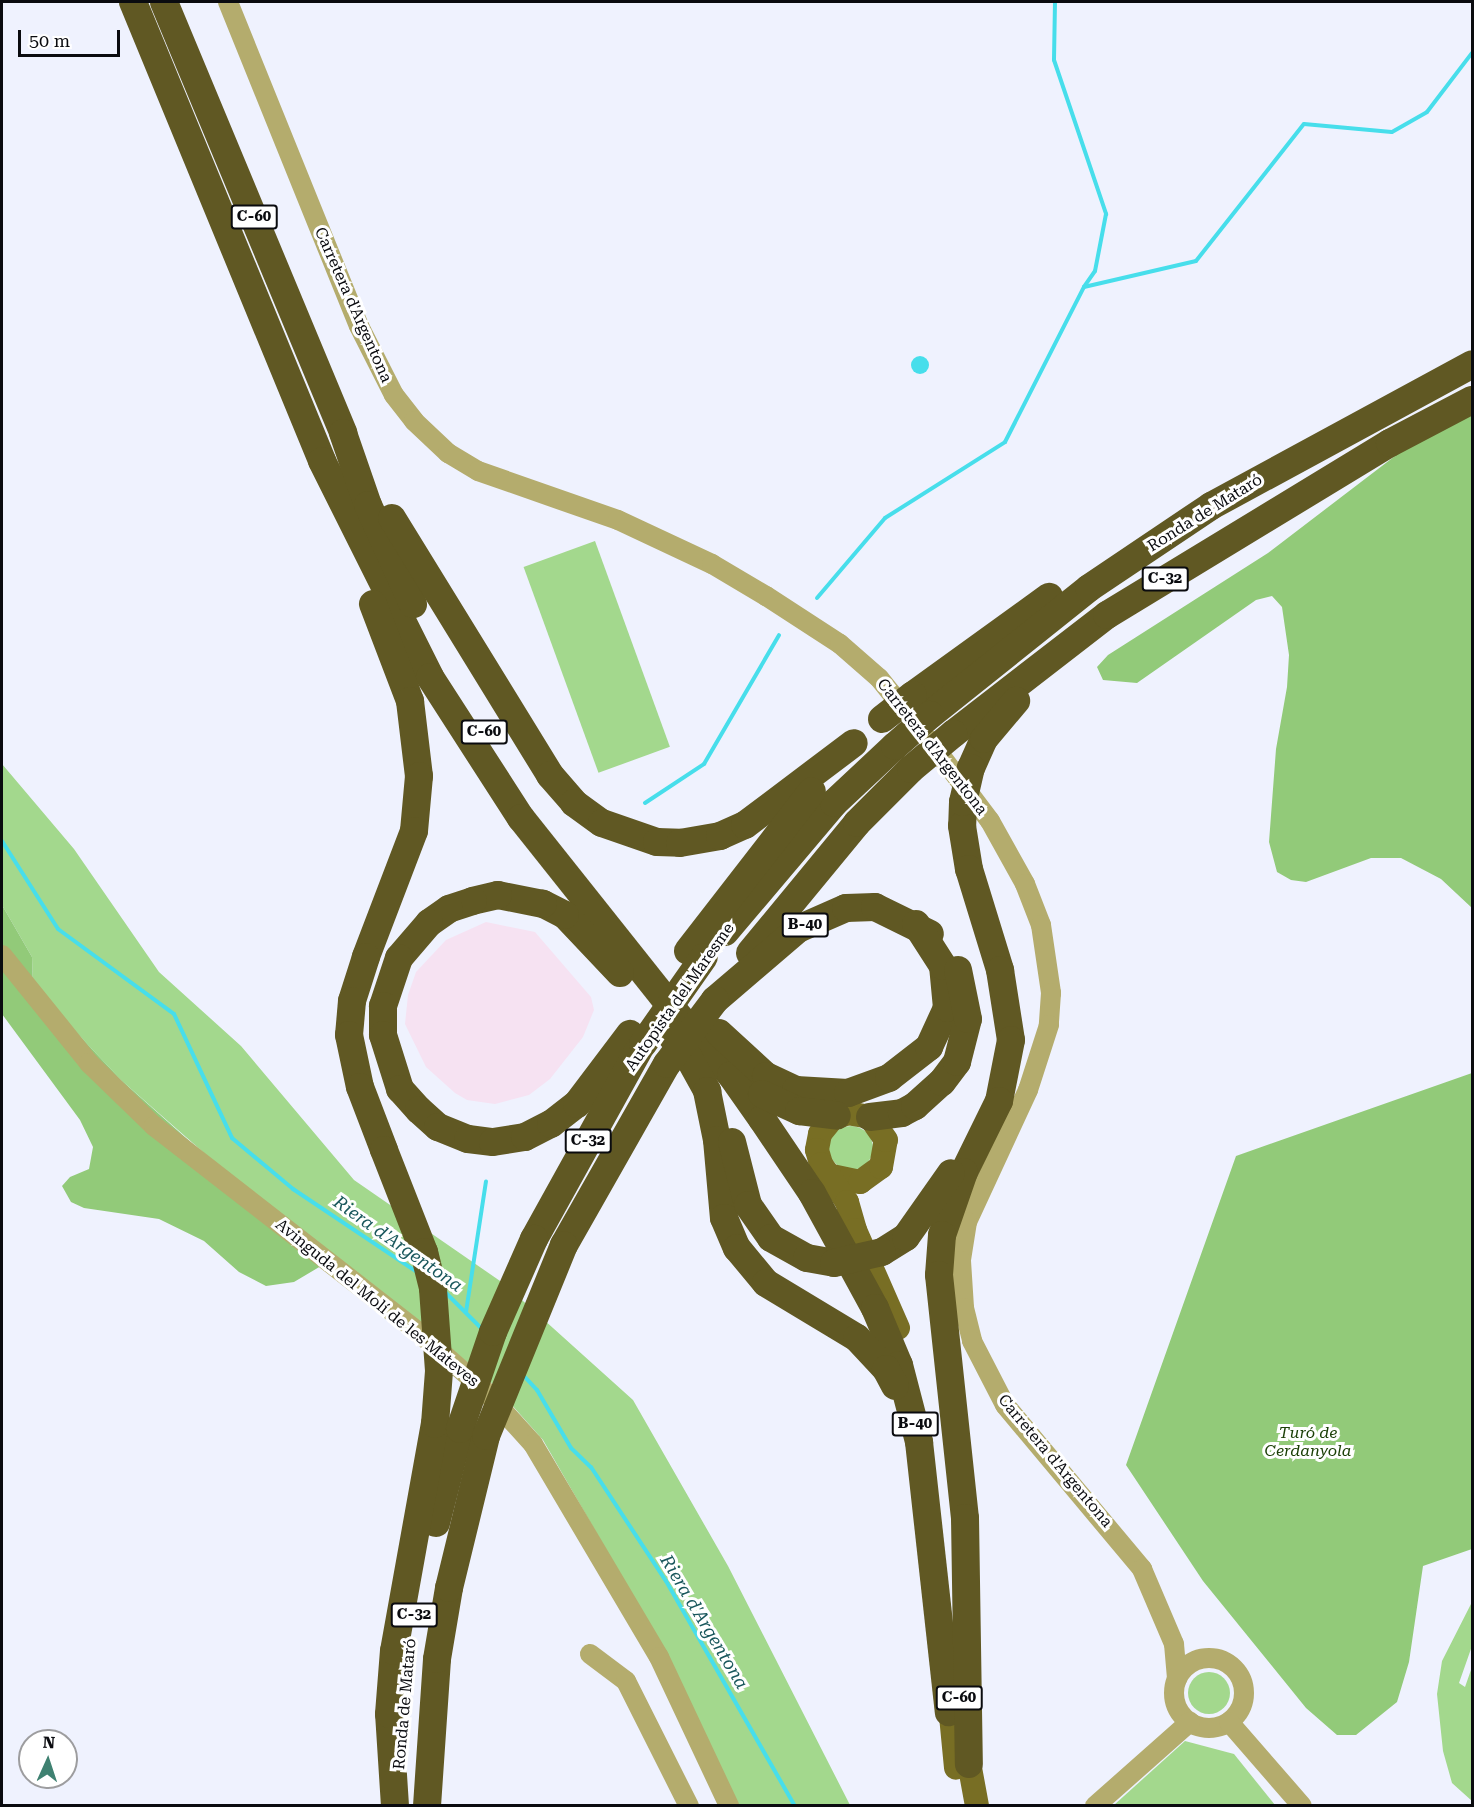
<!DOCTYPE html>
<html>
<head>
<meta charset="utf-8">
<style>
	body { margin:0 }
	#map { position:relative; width:1474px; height:1807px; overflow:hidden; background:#eff2fe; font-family:"Roboto Serif",serif }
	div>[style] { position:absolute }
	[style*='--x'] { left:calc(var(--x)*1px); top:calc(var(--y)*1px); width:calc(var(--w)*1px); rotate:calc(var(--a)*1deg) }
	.industrial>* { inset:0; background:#f6e2f2 }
	.green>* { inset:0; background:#a3d88d; transform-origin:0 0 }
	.round { border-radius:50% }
	.forest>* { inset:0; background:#92ca79 }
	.water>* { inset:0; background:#47deeb }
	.stream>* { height:4px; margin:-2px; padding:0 2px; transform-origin:2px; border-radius:2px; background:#47deeb }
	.minor>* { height:20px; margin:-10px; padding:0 10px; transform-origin:10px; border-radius:10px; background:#b4ac6d }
	.minor>.ring { margin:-10px; padding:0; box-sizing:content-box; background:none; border:20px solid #b4ac6d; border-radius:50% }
	.major>* { height:24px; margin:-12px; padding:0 12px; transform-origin:12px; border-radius:12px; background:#786e24 }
	.highway>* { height:28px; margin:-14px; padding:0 14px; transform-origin:14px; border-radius:14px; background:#605823 }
	.highway-bridge>* { height:28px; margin:-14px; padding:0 14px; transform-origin:14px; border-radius:14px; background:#605823 }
	span { translate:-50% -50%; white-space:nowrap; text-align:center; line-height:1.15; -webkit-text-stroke:6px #fff; paint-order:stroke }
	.shield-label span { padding:2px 4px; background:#fff; border:2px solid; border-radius:4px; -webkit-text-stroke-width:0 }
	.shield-label { font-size:15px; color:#0a0b0f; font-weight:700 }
	.street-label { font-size:16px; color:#0a0b0f }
	.park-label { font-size:16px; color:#1c4007; font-style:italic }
	.water-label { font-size:18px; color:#19575c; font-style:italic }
	.frame { position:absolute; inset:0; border:3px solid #0a0b0f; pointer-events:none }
	.north { position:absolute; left:18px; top:1729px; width:60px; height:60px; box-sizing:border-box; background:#fff; border:2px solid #9d9d9f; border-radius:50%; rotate:3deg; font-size:16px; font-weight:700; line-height:24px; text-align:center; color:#0a0b0f }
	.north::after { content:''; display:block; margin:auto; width:21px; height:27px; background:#3f8171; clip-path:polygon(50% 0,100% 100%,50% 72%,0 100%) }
	.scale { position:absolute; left:18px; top:30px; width:102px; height:27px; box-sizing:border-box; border:3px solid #0a0b0f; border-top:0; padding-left:8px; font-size:18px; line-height:21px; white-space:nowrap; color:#0a0b0f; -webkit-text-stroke:4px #fff; paint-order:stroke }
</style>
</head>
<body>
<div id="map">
	<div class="industrial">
		<div style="clip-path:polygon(486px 922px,535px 932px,591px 997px,594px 1010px,583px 1037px,550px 1079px,529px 1095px,495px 1104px,467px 1100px,455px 1093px,426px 1067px,405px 1024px,408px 995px,416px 972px,446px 940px)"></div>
	</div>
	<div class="green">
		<div style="left:595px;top:541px;width:219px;height:76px;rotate:70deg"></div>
		<div style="clip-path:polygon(2px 764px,74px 849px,159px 972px,241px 1046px,354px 1180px,503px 1283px,633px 1400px,728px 1566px,850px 1805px,735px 1805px,661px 1645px,543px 1440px,494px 1385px,410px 1314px,252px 1195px,121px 1080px,33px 986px,32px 957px,2px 905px)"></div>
		<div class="round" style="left:829px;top:1126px;width:44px;height:44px"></div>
		<div style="clip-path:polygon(1472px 1602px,1472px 1646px,1459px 1683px,1465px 1687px,1472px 1667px,1472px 1801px,1452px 1783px,1443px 1751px,1437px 1694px,1442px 1661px)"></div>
		<div class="round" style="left:1188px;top:1672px;width:42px;height:42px"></div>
		<div style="clip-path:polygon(1185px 1741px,1234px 1754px,1275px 1805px,1114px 1805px)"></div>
	</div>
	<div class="forest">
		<div style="clip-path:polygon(1472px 413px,1472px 908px,1441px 879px,1401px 858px,1371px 858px,1306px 882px,1291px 880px,1277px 872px,1269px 842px,1276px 749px,1287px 687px,1289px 655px,1282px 607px,1272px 596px,1256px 600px,1137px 683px,1103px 680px,1097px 667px,1108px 655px,1268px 553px,1416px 440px)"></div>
		<div style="clip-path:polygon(2px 905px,32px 957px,33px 986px,121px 1080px,326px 1263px,294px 1282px,266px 1286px,239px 1272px,204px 1241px,159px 1219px,84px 1208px,71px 1202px,62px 1186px,70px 1177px,89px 1169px,93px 1147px,80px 1120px,2px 1014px)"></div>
		<div style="clip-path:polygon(1472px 1073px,1472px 1549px,1423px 1566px,1409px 1662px,1397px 1702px,1356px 1735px,1337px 1735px,1306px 1708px,1203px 1581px,1126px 1465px,1236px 1156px)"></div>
	</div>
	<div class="water">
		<div class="round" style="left:911px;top:356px;width:18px;height:18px"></div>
	</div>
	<div class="stream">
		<div style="--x:1055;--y:2;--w:58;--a:91"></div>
		<div style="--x:1054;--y:60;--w:163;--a:71.3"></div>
		<div style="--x:1106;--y:214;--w:58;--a:100.9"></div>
		<div style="--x:1095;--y:271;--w:19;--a:125"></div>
		<div style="--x:817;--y:598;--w:105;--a:-49.6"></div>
		<div style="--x:885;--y:518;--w:142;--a:-32.3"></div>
		<div style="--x:1005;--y:442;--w:174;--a:-63"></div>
		<div style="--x:1084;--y:287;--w:115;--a:-13.1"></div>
		<div style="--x:1196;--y:261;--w:174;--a:-51.8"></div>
		<div style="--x:1304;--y:124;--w:88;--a:5.2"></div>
		<div style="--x:1392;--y:132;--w:40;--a:-29.7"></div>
		<div style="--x:1427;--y:112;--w:74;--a:-52.7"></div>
		<div style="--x:645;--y:803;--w:71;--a:-33.5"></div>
		<div style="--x:704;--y:764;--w:149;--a:-59.8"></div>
		<div style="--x:2;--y:841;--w:104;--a:57.5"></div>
		<div style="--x:58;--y:929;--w:144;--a:36.2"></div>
		<div style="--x:174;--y:1014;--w:137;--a:64.9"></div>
		<div style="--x:232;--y:1138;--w:80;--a:39.9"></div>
		<div style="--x:293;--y:1189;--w:149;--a:33.8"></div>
		<div style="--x:445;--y:1292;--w:52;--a:45"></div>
		<div style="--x:466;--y:1312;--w:132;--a:-81.3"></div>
		<div style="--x:523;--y:1375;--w:21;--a:47"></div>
		<div style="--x:537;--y:1390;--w:67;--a:59.6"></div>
		<div style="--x:571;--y:1448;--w:28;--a:44"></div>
		<div style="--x:591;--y:1467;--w:136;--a:56.7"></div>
		<div style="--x:666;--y:1581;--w:259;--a:60.2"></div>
	</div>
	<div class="minor">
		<div style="--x:228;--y:2;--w:349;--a:68"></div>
		<div style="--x:359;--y:326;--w:77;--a:63.1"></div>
		<div style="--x:394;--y:395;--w:33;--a:52"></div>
		<div style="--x:414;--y:421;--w:47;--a:43.3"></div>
		<div style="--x:448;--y:453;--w:35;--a:31"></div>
		<div style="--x:478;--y:471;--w:148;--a:19.3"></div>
		<div style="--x:618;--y:520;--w:104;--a:25.1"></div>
		<div style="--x:712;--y:564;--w:63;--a:30.7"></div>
		<div style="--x:766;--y:596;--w:88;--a:33"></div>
		<div style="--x:840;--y:644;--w:52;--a:41.1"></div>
		<div style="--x:879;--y:678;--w:45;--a:51.3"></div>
		<div style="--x:929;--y:740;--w:101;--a:53"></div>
		<div style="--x:990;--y:821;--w:72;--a:60.9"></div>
		<div style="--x:1025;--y:884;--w:44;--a:68.7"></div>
		<div style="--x:1041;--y:925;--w:69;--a:81.6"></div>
		<div style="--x:1051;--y:993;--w:32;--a:94"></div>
		<div style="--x:1049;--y:1025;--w:68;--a:107.9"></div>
		<div style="--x:1028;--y:1090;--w:145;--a:114.8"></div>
		<div style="--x:967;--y:1222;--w:39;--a:99"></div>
		<div style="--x:961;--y:1261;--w:47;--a:86.3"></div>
		<div style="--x:964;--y:1308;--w:34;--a:76"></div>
		<div style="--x:972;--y:1341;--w:72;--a:62.7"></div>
		<div style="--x:1005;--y:1405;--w:214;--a:50.1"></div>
		<div style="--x:1142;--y:1569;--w:82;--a:66.9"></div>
		<div style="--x:1174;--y:1644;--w:35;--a:85"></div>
		<div style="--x:2;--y:955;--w:139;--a:51.1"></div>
		<div style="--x:89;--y:1063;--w:91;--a:44.1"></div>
		<div style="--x:154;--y:1126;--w:333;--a:37.9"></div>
		<div style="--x:417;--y:1331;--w:88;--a:41.3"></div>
		<div style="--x:483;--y:1389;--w:74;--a:47.7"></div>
		<div style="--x:533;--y:1444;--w:247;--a:59.4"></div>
		<div style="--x:659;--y:1657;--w:165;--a:64.8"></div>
		<div style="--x:590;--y:1654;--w:45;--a:36.9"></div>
		<div style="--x:626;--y:1681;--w:140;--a:63.3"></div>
		<div class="ring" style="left:1174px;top:1658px;width:50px;height:50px"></div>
		<div style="--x:1229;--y:1722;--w:111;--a:49"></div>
		<div style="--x:1095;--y:1806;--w:127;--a:-41.5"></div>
	</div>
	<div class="major">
		<div style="--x:832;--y:1176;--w:29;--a:12"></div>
		<div style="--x:860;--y:1182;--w:26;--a:-36"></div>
		<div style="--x:881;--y:1167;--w:27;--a:-80"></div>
		<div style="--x:886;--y:1140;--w:28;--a:-125"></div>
		<div style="--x:870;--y:1117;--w:22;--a:-170"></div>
		<div style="--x:848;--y:1113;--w:17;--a:159"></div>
		<div style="--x:832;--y:1119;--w:19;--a:129"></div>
		<div style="--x:820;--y:1134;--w:16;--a:101"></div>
		<div style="--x:817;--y:1150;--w:15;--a:74"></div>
		<div style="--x:821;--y:1164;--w:46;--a:55.6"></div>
		<div style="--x:847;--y:1202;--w:29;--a:74"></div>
		<div style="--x:855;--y:1230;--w:107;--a:66.3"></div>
		<div style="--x:949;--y:1695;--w:73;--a:84.5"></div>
		<div style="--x:966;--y:1746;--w:61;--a:79.6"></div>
	</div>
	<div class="highway">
		<div style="--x:133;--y:2;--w:496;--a:67.6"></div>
		<div style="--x:322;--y:461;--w:241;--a:63.4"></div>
		<div style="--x:430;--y:677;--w:168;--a:57.2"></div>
		<div style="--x:521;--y:818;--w:256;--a:51.5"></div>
		<div style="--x:680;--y:1018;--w:76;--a:48.2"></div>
		<div style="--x:731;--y:1075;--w:54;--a:54.8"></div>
		<div style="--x:762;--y:1119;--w:89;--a:56"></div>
		<div style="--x:812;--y:1193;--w:131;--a:61.3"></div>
		<div style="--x:875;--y:1308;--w:62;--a:67.2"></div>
		<div style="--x:899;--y:1365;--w:80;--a:75.4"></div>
		<div style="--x:919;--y:1442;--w:272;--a:83.7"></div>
		<div style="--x:164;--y:2;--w:467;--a:67.4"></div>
		<div style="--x:343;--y:433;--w:76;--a:70.9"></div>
		<div style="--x:368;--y:505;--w:109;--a:65.6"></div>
		<div style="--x:392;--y:518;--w:302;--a:58.4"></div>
		<div style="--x:550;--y:775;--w:37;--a:49"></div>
		<div style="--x:574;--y:803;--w:34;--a:36"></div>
		<div style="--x:602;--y:823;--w:58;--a:19.1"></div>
		<div style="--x:657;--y:842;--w:23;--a:2"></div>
		<div style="--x:680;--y:843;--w:41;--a:-9.9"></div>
		<div style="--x:720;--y:836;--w:27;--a:-24"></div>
		<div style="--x:745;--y:825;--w:136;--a:-37"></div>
		<div style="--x:373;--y:604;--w:104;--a:69.1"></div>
		<div style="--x:410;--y:701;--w:76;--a:83.2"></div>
		<div style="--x:419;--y:776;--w:55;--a:95.2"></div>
		<div style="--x:414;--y:831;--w:135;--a:110.9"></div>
		<div style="--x:366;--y:957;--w:46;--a:107.7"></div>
		<div style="--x:352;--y:1001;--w:34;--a:95"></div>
		<div style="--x:349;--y:1035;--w:53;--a:78.1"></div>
		<div style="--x:360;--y:1087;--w:67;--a:69.1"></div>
		<div style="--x:913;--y:695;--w:168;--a:-35.8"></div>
		<div style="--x:930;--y:715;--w:203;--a:-38.6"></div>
		<div style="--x:1089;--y:588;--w:147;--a:-33.9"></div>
		<div style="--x:1211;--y:506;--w:297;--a:-28.5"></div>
		<div style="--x:953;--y:734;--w:195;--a:-37.7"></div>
		<div style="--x:1107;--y:615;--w:331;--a:-31.3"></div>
		<div style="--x:1390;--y:443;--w:93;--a:-27.7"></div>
		<div style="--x:971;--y:768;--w:32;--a:-66"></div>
		<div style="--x:984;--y:739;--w:50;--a:-49.9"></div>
		<div style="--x:963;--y:802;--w:24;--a:92"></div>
		<div style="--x:962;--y:826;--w:44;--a:80.8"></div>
		<div style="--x:969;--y:869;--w:106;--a:72.9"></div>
		<div style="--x:1000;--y:970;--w:71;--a:81.1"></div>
		<div style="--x:1011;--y:1040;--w:62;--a:101.1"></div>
		<div style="--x:999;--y:1101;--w:79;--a:116.2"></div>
		<div style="--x:964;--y:1172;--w:67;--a:109.2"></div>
		<div style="--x:942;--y:1235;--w:40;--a:94.3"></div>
		<div style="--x:939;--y:1275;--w:244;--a:83.9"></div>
		<div style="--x:965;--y:1518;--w:246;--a:89.1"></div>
		<div style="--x:725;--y:932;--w:169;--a:-49.8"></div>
		<div style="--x:834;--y:803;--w:83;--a:-43.1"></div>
		<div style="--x:688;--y:951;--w:202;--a:-52.2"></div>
		<div style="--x:750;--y:953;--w:168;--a:-50.5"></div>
		<div style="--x:857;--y:823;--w:76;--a:-45"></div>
		<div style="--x:620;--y:973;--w:80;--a:-133.5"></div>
		<div style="--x:565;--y:915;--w:25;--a:-153"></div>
		<div style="--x:543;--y:904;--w:46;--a:-168.7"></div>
		<div style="--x:498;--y:895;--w:26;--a:167"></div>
		<div style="--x:473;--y:901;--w:25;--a:162"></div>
		<div style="--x:449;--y:909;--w:24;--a:145"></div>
		<div style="--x:429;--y:923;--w:46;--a:130.6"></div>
		<div style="--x:399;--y:958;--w:51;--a:108.4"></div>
		<div style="--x:383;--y:1006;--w:29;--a:90"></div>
		<div style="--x:383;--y:1035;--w:57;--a:72.5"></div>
		<div style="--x:400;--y:1089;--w:28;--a:48"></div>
		<div style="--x:419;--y:1110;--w:25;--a:42"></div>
		<div style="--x:438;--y:1127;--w:32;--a:22"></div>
		<div style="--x:468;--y:1139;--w:25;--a:7"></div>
		<div style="--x:493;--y:1142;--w:32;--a:-9"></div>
		<div style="--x:525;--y:1137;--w:29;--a:-27"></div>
		<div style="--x:551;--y:1124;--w:33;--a:-38"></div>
		<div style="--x:577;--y:1104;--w:88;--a:-52.9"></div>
		<div style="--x:715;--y:1000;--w:109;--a:-40.5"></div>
		<div style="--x:798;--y:929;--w:52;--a:-23.6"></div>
		<div style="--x:846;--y:908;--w:29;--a:-2"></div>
		<div style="--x:875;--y:907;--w:61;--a:26.1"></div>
		<div style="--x:664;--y:1027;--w:40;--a:51"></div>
		<div style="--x:689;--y:1058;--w:38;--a:61"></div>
		<div style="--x:707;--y:1091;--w:50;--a:78.5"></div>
		<div style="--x:717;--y:1140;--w:78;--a:84.9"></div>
		<div style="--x:724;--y:1218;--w:33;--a:67"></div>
		<div style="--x:737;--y:1248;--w:45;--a:50.4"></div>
		<div style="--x:766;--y:1283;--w:106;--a:31.1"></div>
		<div style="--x:857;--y:1338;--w:42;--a:46.9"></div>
		<div style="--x:886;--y:1369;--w:19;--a:62"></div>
		<div style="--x:719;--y:1033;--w:64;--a:42.5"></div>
		<div style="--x:766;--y:1076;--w:33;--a:25"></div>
		<div style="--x:796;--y:1090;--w:52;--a:3.3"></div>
		<div style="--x:848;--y:1093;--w:44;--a:-20.1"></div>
		<div style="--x:889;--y:1078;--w:51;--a:-37.8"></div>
		<div style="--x:929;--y:1047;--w:43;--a:-65.2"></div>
		<div style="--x:947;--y:1008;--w:42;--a:-95.4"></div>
		<div style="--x:943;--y:966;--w:50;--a:-122.7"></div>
		<div style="--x:762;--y:1094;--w:41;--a:24.7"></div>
		<div style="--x:799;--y:1111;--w:38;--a:7"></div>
		<div style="--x:870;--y:1117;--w:32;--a:-7"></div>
		<div style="--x:902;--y:1113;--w:15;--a:-28"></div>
		<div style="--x:915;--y:1106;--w:36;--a:-42"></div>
		<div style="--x:942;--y:1082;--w:25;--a:-53"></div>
		<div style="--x:957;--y:1062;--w:44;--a:-75.7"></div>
		<div style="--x:968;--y:1019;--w:50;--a:-101.5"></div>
		<div style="--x:732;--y:1142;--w:65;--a:75.7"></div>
		<div style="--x:748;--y:1205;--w:40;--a:55.1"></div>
		<div style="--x:771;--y:1238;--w:41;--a:29.1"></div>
		<div style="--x:807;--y:1258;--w:27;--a:10"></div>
		<div style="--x:534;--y:1239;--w:218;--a:-61"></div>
		<div style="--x:564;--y:1245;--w:208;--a:-60.4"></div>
		<div style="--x:882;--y:1252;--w:28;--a:-32"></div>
		<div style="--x:906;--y:1237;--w:78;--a:-54.9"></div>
		<div style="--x:436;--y:1523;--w:97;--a:-75.7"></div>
		<div style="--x:395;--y:1806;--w:92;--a:-93.7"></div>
		<div style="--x:389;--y:1714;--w:63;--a:-85.5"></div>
		<div style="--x:394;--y:1651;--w:231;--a:-79.8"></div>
		<div style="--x:427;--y:1806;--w:147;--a:-86.1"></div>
		<div style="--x:437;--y:1659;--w:72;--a:-80.4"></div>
		<div style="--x:449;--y:1588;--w:156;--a:-76.3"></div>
	</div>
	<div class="highway-bridge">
		<div style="--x:882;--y:719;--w:39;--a:-38"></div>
		<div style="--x:895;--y:746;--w:47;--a:-41.5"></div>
		<div style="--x:911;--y:769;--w:55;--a:-39.8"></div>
		<div style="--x:963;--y:802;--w:35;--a:-77"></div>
		<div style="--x:643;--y:1044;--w:106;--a:-55"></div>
		<div style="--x:667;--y:1064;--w:80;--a:-53.1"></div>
		<div style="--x:384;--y:1150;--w:110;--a:68.6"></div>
		<div style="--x:424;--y:1252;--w:38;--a:76"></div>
		<div style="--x:433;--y:1289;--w:82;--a:85.8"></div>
		<div style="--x:439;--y:1371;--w:53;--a:94.3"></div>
		<div style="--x:834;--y:1263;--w:49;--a:-12.9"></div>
		<div style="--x:460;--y:1429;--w:102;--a:-71.2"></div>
		<div style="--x:493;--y:1332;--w:102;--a:-66.2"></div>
		<div style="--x:486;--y:1436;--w:206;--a:-67.8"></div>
	</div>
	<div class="shield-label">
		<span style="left:254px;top:217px">C-60</span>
		<span style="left:1165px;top:579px">C-32</span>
		<span style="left:484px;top:732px">C-60</span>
		<span style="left:805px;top:925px">B-40</span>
		<span style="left:588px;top:1141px">C-32</span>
		<span style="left:915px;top:1424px">B-40</span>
		<span style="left:414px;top:1615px">C-32</span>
		<span style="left:959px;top:1698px">C-60</span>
	</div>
	<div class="street-label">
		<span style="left:353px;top:305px;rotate:66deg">Carretera d'Argentona</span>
		<span style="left:1205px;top:513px;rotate:-32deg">Ronda de Mataró</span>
		<span style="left:932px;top:747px;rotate:52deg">Carretera d'Argentona</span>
		<span style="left:680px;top:997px;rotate:-55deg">Autopista del Maresme</span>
		<span style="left:377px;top:1303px;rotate:39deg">Avinguda del Molí de les Mateves</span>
		<span style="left:1055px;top:1461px;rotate:50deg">Carretera d'Argentona</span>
		<span style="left:405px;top:1704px;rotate:-85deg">Ronda de Mataró</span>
	</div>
	<div class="park-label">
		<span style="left:1308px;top:1442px">Turó de<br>Cerdanyola</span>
	</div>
	<div class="water-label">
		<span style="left:398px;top:1244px;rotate:35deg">Riera d'Argentona</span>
		<span style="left:704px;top:1622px;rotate:59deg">Riera d'Argentona</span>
	</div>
	<div class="frame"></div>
	<div class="north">N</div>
	<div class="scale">50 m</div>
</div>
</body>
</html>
